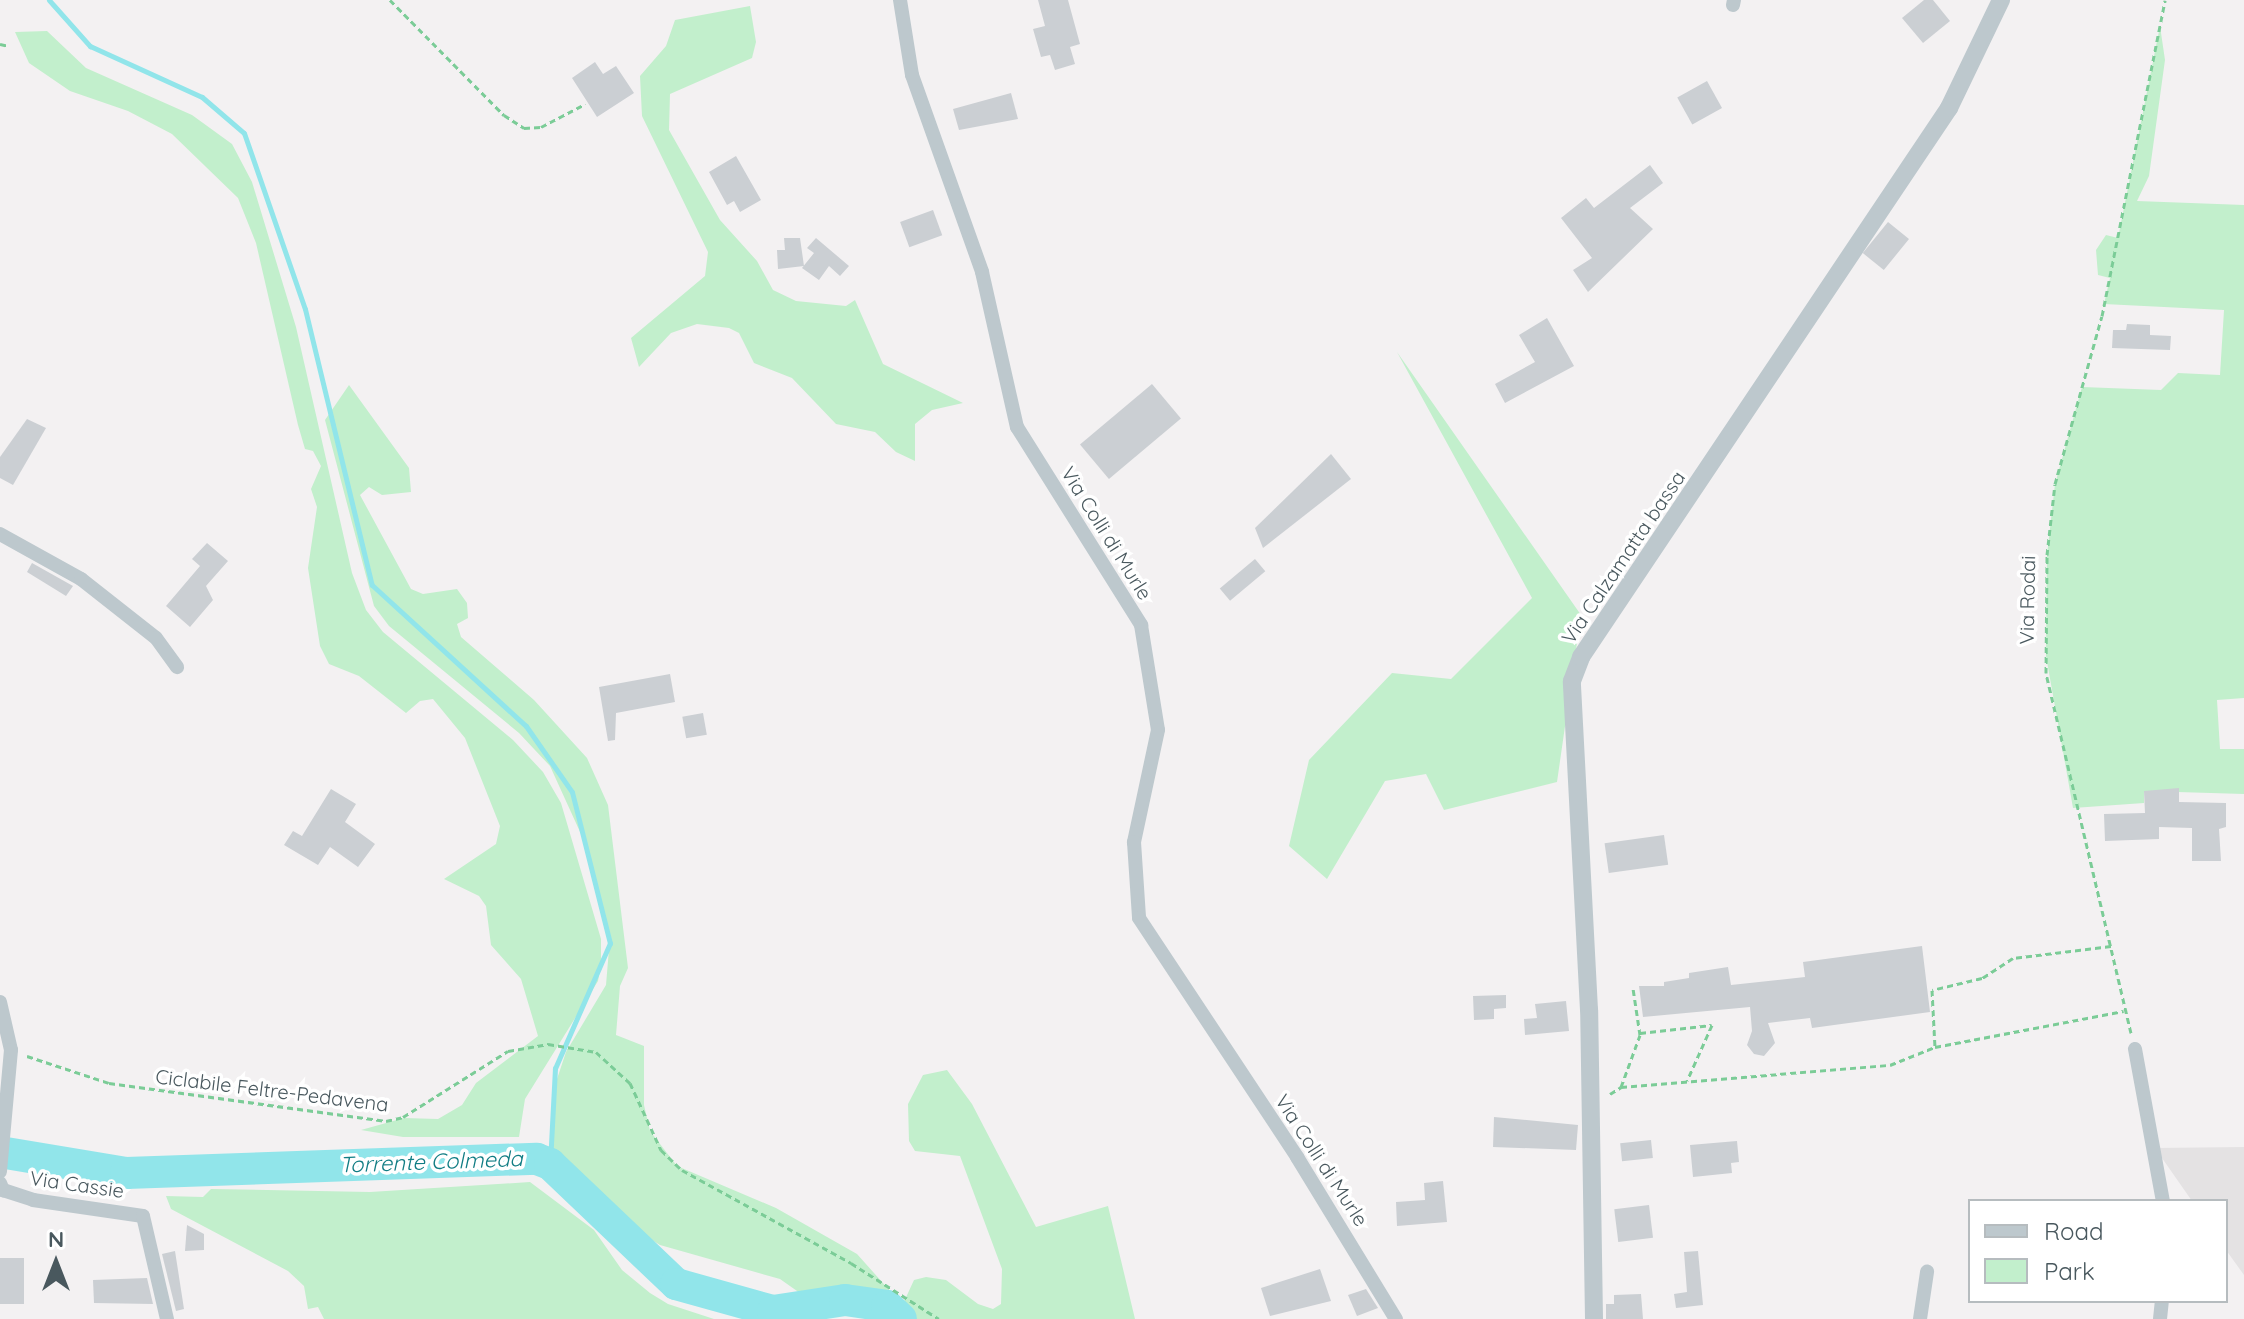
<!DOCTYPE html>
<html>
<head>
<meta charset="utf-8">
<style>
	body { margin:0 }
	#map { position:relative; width:2244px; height:1319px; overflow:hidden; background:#f3f1f2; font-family:Quicksand,sans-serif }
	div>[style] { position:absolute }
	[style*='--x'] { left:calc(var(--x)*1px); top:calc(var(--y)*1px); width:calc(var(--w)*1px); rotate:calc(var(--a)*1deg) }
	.education>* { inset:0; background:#e4e2e3 }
	.green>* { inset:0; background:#c2efcc }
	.stream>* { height:5px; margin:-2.5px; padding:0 2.5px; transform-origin:2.5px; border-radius:2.5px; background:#91e5ea }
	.river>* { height:32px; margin:-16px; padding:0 16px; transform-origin:16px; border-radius:16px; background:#91e5ea }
	.building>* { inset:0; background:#cbcfd3; transform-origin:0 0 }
	.path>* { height:3px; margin-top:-1.5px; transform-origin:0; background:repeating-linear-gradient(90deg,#7bcc97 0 6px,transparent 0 10px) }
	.minor>* { height:14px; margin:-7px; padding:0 7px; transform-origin:7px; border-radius:7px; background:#bdc8cd }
	.tertiary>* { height:18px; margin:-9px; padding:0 9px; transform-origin:9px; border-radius:9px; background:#bdc8cd }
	span { translate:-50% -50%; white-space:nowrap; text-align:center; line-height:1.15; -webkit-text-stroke:7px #fff; paint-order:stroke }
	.street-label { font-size:20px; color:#49585e }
	.water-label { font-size:22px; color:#117d84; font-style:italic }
	.legend { position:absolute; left:1968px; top:1199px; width:260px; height:104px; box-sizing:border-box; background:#fff; border:2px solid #b6bcbf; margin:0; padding:10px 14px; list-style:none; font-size:24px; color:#49585e }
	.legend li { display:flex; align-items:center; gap:16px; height:40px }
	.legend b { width:40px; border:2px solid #b6bcbf }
	.north { position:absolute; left:16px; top:1223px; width:80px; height:80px; -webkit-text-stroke:6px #fff; paint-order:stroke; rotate:0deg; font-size:22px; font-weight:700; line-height:32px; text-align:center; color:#49585e }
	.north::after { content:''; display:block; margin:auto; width:28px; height:36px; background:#49585e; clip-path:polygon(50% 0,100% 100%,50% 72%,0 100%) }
</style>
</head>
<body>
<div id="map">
	<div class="education">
		<div style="clip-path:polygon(2244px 1147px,2244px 1275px,2226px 1250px,2226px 1201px,2192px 1201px,2155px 1148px)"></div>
	</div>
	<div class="green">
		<div style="clip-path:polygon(750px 6px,756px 42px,752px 58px,670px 94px,669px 130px,720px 220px,757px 261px,773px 290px,796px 301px,846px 306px,855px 300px,883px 364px,963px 403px,932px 410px,915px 424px,915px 461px,896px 452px,875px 432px,836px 424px,792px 378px,754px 363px,739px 333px,729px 328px,697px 324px,671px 333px,639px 367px,631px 338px,705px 276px,708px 252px,642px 116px,640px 76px,666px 46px,675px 20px)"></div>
		<div style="clip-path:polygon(2160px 26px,2165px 60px,2149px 176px,2137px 201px,2244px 205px,2244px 698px,2217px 700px,2220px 749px,2244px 749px,2244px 794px,2144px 791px,2144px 803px,2073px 808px,2046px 656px,2047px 555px,2055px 484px,2082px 387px,2161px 390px,2178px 373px,2220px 375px,2224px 310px,2104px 304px,2110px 278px,2098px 275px,2096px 250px,2106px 235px,2118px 238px)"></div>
		<div style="clip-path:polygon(47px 31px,86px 68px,192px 115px,232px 144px,252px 182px,296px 327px,352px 573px,366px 610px,383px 632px,513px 740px,543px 772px,561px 803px,601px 939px,601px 965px,598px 981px,525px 1099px,519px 1137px,403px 1137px,361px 1130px,404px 1118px,438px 1119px,462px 1105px,476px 1083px,538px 1036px,521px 979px,491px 945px,486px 906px,479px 896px,444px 879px,496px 844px,500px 826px,465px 738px,433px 699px,420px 701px,406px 713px,359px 676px,329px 664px,320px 646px,308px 568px,317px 507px,311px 489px,321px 466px,313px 451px,305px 449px,298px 425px,256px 243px,238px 198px,172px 134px,128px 111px,70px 91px,29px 63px,15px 32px)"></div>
		<div style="clip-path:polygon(1397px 352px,1581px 615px,1557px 782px,1444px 810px,1426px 774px,1385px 781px,1327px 879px,1289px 846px,1309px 760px,1392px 673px,1451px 679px,1532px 598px)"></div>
		<div style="clip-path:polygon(349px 385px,409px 468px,411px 492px,382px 495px,369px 487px,360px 495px,411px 589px,423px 594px,457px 589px,467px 603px,468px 618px,457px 624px,461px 637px,534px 700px,587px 758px,608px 805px,628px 968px,620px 986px,616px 1035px,644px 1046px,644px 1105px,650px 1131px,677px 1166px,776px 1208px,857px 1254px,891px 1292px,885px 1311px,868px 1307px,824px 1310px,780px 1279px,660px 1245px,610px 1214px,596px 1216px,549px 1171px,556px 1082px,566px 1052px,606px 985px,610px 937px,586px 845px,550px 766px,519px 733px,389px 626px,374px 606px,325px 420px)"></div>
		<div style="clip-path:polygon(947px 1070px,972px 1104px,1036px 1227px,1108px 1206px,1135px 1319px,896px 1319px,914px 1280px,926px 1277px,946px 1280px,978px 1304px,993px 1309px,1001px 1304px,1002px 1269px,960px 1156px,915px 1151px,909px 1141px,908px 1104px,923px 1075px)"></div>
		<div style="clip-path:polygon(530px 1182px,594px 1230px,622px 1270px,650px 1293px,668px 1304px,714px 1319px,324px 1319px,318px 1307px,308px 1309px,304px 1286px,288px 1271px,171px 1209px,166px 1196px,203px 1197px,211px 1189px,370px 1192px)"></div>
	</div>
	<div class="stream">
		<div style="--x:49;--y:0;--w:62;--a:48.3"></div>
		<div style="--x:90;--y:46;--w:123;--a:24.5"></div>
		<div style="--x:202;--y:97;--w:55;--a:40.6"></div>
		<div style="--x:244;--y:133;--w:186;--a:70.9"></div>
		<div style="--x:305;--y:309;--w:284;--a:76.4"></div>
		<div style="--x:372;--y:585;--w:209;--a:42.5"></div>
		<div style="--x:526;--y:726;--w:80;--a:55.1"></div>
		<div style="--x:572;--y:792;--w:156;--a:75.9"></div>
		<div style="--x:610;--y:943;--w:137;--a:113.7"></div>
		<div style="--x:555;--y:1068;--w:96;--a:93"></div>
	</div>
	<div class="river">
		<div style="--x:0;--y:1152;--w:128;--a:9.5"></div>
		<div style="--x:126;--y:1173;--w:411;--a:-2"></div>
		<div style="--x:537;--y:1159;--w:14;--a:21"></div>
		<div style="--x:550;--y:1164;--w:174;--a:43.6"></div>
		<div style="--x:676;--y:1284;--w:101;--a:15.6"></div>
		<div style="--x:773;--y:1311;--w:73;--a:-8.7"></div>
		<div style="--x:845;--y:1300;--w:42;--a:8.1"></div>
		<div style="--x:887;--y:1306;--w:19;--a:43"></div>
	</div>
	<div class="building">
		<div style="clip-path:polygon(1038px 0,1068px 0,1080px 44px,1070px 47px,1075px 64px,1055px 70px,1050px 55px,1041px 57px,1033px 29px,1045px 26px)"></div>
		<div style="clip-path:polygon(1924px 0,1933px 0,1950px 21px,1923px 43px,1902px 18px)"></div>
		<div style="clip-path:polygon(595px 62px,603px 74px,616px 66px,634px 93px,597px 117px,572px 78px)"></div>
		<div style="left:1707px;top:81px;width:31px;height:34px;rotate:61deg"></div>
		<div style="clip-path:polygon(1011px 93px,1018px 119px,959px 130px,953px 109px)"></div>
		<div style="clip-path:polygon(736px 156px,761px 200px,740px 212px,734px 201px,727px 205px,709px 172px)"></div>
		<div style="clip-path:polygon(1650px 165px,1663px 183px,1630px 208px,1653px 229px,1588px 292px,1573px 270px,1592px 258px,1561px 218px,1586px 198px,1594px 208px)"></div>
		<div style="left:933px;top:210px;width:27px;height:35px;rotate:70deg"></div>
		<div style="left:1888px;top:222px;width:27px;height:40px;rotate:39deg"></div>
		<div style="clip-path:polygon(784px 238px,800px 238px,804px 266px,778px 269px,777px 250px,785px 250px)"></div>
		<div style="clip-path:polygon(816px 238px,849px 266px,840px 276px,829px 266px,819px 280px,802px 268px,814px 253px,807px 248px)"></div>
		<div style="clip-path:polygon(1547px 318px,1574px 366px,1505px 403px,1495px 384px,1535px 362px,1519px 335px)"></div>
		<div style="clip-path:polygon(2127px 324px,2150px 325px,2150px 335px,2171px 336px,2170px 350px,2112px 348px,2113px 330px,2126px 330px)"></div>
		<div style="left:1152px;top:384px;width:45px;height:94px;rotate:50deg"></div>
		<div style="clip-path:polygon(27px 419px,46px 428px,13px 485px,0 478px,0 457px)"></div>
		<div style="clip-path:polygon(1331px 454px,1351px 479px,1263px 548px,1255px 528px)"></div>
		<div style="clip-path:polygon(207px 543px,228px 561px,206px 586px,213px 600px,190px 627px,166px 606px,200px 566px,192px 559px)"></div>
		<div style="left:1255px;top:559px;width:16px;height:46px;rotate:50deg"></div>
		<div style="clip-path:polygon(32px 563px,73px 586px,66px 596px,27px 572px)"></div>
		<div style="clip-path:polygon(670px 674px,675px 702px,616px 713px,615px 740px,608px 741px,599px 687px)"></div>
		<div style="left:703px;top:713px;width:22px;height:21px;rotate:80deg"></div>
		<div style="clip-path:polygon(2179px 788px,2179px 802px,2226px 803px,2226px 827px,2219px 829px,2221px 861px,2192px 861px,2192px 828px,2159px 827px,2159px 839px,2105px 841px,2104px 814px,2145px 813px,2144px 791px)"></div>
		<div style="clip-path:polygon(331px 789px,356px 804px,345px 822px,375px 844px,358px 867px,330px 847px,318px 865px,284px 845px,293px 831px,302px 836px)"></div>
		<div style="left:1664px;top:835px;width:30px;height:60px;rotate:82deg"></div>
		<div style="clip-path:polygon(1922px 946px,1930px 1012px,1812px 1028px,1810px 1018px,1768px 1023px,1775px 1043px,1764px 1056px,1754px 1054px,1747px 1045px,1752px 1031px,1750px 1007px,1643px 1017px,1639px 986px,1664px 986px,1664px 982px,1689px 978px,1689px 973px,1728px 967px,1731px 985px,1805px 977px,1803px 962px)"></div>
		<div style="clip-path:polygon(1506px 995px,1506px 1008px,1494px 1009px,1494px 1019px,1474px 1020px,1473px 996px)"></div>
		<div style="clip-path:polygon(1566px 1001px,1569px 1031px,1525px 1035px,1524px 1019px,1537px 1018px,1535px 1004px)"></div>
		<div style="clip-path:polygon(1494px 1117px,1578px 1125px,1576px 1150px,1493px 1147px)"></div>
		<div style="left:1651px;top:1140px;width:18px;height:31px;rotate:84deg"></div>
		<div style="clip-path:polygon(1737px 1141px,1739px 1162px,1731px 1163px,1732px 1173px,1693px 1177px,1690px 1145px)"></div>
		<div style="clip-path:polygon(1443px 1181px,1447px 1222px,1397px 1226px,1396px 1202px,1425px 1200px,1424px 1183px)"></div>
		<div style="left:1649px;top:1205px;width:33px;height:35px;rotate:83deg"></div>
		<div style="clip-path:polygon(187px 1225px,204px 1234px,204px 1250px,185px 1251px)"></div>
		<div style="clip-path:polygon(175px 1251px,184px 1309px,176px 1311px,162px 1254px)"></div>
		<div style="clip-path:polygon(1698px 1251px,1703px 1305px,1676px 1308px,1674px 1294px,1687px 1292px,1684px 1252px)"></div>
		<div style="left:0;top:1258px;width:24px;height:46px"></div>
		<div style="clip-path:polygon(1320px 1269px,1331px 1301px,1270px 1316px,1261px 1288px)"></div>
		<div style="clip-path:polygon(147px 1278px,153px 1304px,94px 1303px,93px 1280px)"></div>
		<div style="clip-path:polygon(1366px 1289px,1378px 1308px,1357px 1316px,1348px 1295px)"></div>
		<div style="clip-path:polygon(1641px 1294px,1643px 1319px,1606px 1319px,1606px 1304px,1614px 1304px,1614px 1295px)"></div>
	</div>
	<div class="path">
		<div style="--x:390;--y:0;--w:162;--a:45.3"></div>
		<div style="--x:504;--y:115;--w:24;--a:33"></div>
		<div style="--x:524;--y:128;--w:17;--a:-3"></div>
		<div style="--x:541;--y:127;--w:50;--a:-27.6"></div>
		<div style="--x:0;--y:44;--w:9;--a:13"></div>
		<div style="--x:2111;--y:946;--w:99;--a:173"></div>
		<div style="--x:2013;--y:958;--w:37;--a:147"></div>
		<div style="--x:1982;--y:978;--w:51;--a:166.5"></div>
		<div style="--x:1932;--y:990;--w:57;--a:87"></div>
		<div style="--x:1935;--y:1047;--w:192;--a:-10.8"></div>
		<div style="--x:1640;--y:1033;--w:72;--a:-6.3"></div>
		<div style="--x:1712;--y:1025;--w:61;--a:114.1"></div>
		<div style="--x:2131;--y:1033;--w:370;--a:-103.3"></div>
		<div style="--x:2046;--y:673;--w:118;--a:-89.5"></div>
		<div style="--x:2047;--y:555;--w:71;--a:-83.6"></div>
		<div style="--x:2055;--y:484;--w:174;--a:-74.4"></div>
		<div style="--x:2102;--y:316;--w:322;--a:-78.7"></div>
		<div style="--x:27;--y:1056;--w:86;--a:18.2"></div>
		<div style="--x:109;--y:1083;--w:280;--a:7.8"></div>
		<div style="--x:386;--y:1121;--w:17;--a:-13"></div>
		<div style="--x:403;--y:1117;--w:124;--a:-32.2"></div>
		<div style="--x:508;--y:1051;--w:41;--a:-9.9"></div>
		<div style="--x:548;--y:1044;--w:49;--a:9.5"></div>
		<div style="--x:596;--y:1052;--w:46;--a:42.4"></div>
		<div style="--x:630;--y:1083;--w:74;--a:65.2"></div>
		<div style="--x:661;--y:1150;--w:29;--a:44"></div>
		<div style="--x:682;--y:1170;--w:193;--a:28.8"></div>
		<div style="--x:851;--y:1263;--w:104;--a:32.5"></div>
		<div style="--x:1621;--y:1087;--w:55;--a:-69.9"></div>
		<div style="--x:1640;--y:1035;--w:48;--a:-98.5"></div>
		<div style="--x:1610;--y:1094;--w:13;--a:-32"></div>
		<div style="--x:1621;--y:1087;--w:270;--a:-4.7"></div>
		<div style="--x:1890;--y:1065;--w:48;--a:-21.8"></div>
	</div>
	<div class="minor">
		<div style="--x:900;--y:0;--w:76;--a:80.9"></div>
		<div style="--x:912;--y:75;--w:209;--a:70.4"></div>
		<div style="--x:982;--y:272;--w:159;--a:77.3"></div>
		<div style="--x:1017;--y:427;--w:234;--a:57.9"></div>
		<div style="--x:1141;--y:625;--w:106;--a:80.8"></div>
		<div style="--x:1158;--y:730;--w:115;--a:102.1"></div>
		<div style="--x:1134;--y:842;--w:76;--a:86.2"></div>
		<div style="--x:1139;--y:918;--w:287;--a:56.5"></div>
		<div style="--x:1297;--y:1157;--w:190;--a:58.6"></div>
		<div style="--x:1733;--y:5;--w:5;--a:-79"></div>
		<div style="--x:0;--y:534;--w:93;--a:29.1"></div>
		<div style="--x:81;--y:579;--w:95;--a:38.2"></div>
		<div style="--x:156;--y:638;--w:36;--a:54"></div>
		<div style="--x:0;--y:1002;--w:49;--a:77.1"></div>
		<div style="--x:11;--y:1050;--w:122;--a:95.2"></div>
		<div style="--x:2135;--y:1049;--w:155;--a:79.6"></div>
		<div style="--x:0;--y:1183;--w:8;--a:67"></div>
		<div style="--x:3;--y:1190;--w:32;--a:18"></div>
		<div style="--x:33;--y:1200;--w:111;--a:8.3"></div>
		<div style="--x:143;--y:1216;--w:106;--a:76.9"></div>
		<div style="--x:1920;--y:1319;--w:48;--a:-81.5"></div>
		<div style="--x:2160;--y:1319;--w:18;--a:-84"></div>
	</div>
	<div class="tertiary">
		<div style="--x:1594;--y:1319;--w:309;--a:-90.9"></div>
		<div style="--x:1589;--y:1010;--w:329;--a:-93"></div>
		<div style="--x:1572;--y:681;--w:26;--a:-69"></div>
		<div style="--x:1581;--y:657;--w:661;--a:-56.17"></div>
		<div style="--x:1949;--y:108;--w:120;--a:-64.3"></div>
	</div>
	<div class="street-label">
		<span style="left:1107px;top:533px;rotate:58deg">Via Colli di Murle</span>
		<span style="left:1623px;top:557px;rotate:-56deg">Via Calzamatta bassa</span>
		<span style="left:2027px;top:600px;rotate:-89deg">Via Rodai</span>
		<span style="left:272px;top:1090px;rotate:7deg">Ciclabile Feltre-Pedavena</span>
		<span style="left:1322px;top:1160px;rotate:57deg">Via Colli di Murle</span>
		<span style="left:77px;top:1184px;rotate:8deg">Via Cassie</span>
	</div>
	<div class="water-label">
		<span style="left:431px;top:1162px;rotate:-2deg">Torrente Colmeda</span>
	</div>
	<ul class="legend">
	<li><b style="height:10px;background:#bdc8cd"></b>Road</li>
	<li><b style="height:22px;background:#c2efcc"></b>Park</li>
	</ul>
	<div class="north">N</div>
</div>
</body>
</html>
